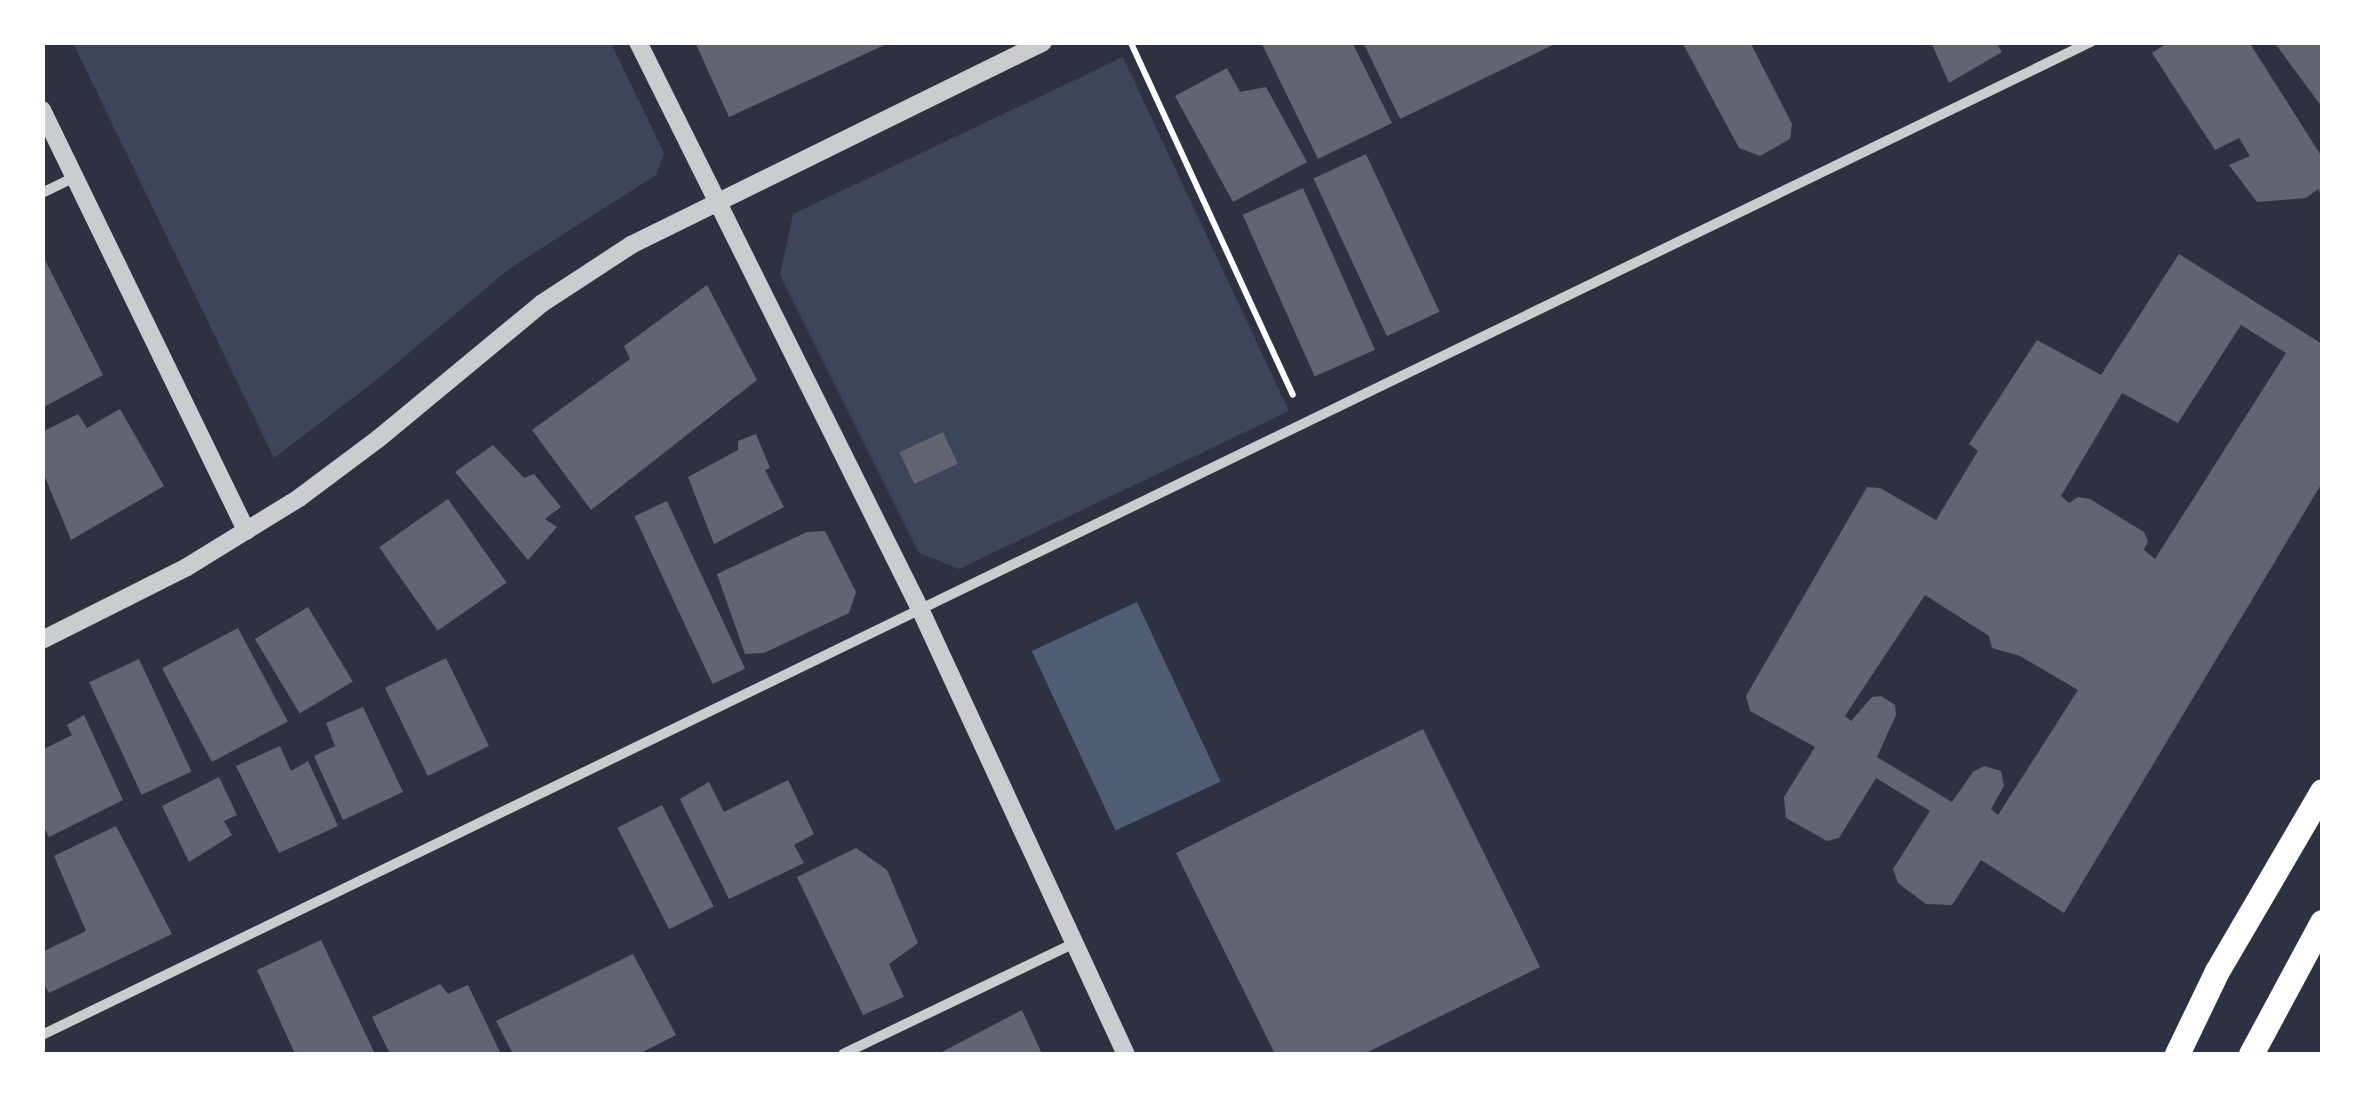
<!DOCTYPE html>
<html>
<head>
<meta charset="utf-8">
<style>
	body { margin:0 }
	#map { position:relative; width:2365px; height:1097px; overflow:hidden; background:#2d3142; font-family:"Titillium Web",sans-serif }
	div>[style] { position:absolute }
	[style*='--x'] { left:calc(var(--x)*1px); top:calc(var(--y)*1px); width:calc(var(--w)*1px); rotate:calc(var(--a)*1deg) }
	.green>* { inset:0; background:#3c4559 }
	.water>* { inset:0; background:#4f5d75; transform-origin:0 0 }
	.building>* { inset:0; background:#626471; transform-origin:0 0 }
	.path>* { height:6px; margin:-3px; padding:0 3px; transform-origin:3px; border-radius:3px; background:#fff }
	.minor>* { height:10px; margin:-5px; padding:0 5px; transform-origin:5px; border-radius:5px; background:#caccd0 }
	.tertiary>* { height:18px; margin:-9px; padding:0 9px; transform-origin:9px; border-radius:9px; background:#caccd0 }
	.primary>* { height:25px; margin:-12.5px; padding:0 12.5px; transform-origin:12.5px; border-radius:12.5px; background:#fff }
	span { translate:-50% -50%; white-space:nowrap; text-align:center; line-height:1.15; -webkit-text-stroke:10px #fff; paint-order:stroke }
	.frame { position:absolute; inset:0; border:45px solid #fff; pointer-events:none }
</style>
</head>
<body>
<div id="map">
	<div class="green">
		<div style="clip-path:polygon(73px 43px,611px 43px,664px 153px,656px 175px,509px 269px,379px 378px,274px 458px)"></div>
		<div style="clip-path:polygon(1123px 57px,1289px 411px,959px 569px,919px 553px,780px 275px,793px 214px)"></div>
	</div>
	<div class="water">
		<div style="left:1137px;top:602px;width:198px;height:116px;rotate:65deg"></div>
	</div>
	<div class="building">
		<div style="clip-path:polygon(695px 42px,891px 42px,729px 117px)"></div>
		<div style="clip-path:polygon(1261px 42px,1352px 42px,1392px 123px,1318px 159px)"></div>
		<div style="clip-path:polygon(1363px 42px,1559px 42px,1400px 119px)"></div>
		<div style="clip-path:polygon(1682px 42px,1750px 42px,1792px 124px,1790px 139px,1760px 156px,1739px 148px)"></div>
		<div style="clip-path:polygon(1931px 42px,1996px 42px,2002px 52px,1949px 83px)"></div>
		<div style="clip-path:polygon(2169px 42px,2249px 42px,2322px 157px,2322px 197px,2318px 189px,2306px 198px,2257px 202px,2229px 165px,2250px 156px,2239px 138px,2215px 150px,2152px 53px)"></div>
		<div style="clip-path:polygon(2274px 42px,2322px 42px,2322px 107px)"></div>
		<div style="clip-path:polygon(1227px 68px,1240px 92px,1266px 87px,1307px 162px,1233px 202px,1175px 96px)"></div>
		<div style="left:1366px;top:154px;width:174px;height:58px;rotate:65deg"></div>
		<div style="left:1303px;top:188px;width:177px;height:66px;rotate:66deg"></div>
		<div style="clip-path:polygon(42px 254px,103px 375px,42px 408px)"></div>
		<div style="clip-path:polygon(evenodd,2179px 254px,2322px 344px,2322px 483px,2064px 913px,1981px 860px,1952px 905px,1926px 904px,1898px 883px,1893px 869px,1930px 811px,1876px 778px,1839px 838px,1827px 841px,1786px 818px,1784px 797px,1815px 747px,1750px 711px,1746px 696px,1867px 487px,1880px 488px,1936px 520px,1978px 451px,1969px 444px,2037px 340px,2101px 375px,2179px 254px,2241px 325px,2286px 353px,2155px 559px,2144px 550px,2148px 541px,2144px 532px,2090px 499px,2078px 497px,2069px 503px,2061px 496px,2122px 393px,2178px 423px,2241px 325px,2179px 254px,1925px 595px,1989px 636px,1992px 648px,2020px 656px,2078px 690px,1998px 815px,1991px 809px,2004px 786px,2001px 771px,1984px 766px,1973px 772px,1952px 802px,1877px 757px,1896px 715px,1895px 705px,1881px 696px,1872px 697px,1851px 721px,1845px 716px,1925px 595px)"></div>
		<div style="clip-path:polygon(707px 285px,757px 380px,591px 510px,532px 430px,630px 359px,624px 346px)"></div>
		<div style="clip-path:polygon(120px 409px,164px 486px,71px 540px,42px 470px,42px 432px,78px 414px,87px 428px)"></div>
		<div style="left:943px;top:432px;width:35px;height:48px;rotate:65deg"></div>
		<div style="clip-path:polygon(756px 434px,770px 468px,765px 470px,784px 507px,714px 544px,688px 477px,738px 450px,738px 441px)"></div>
		<div style="clip-path:polygon(493px 445px,524px 478px,534px 474px,561px 507px,545px 519px,557px 527px,528px 560px,455px 472px)"></div>
		<div style="left:448px;top:499px;width:102px;height:84px;rotate:55deg"></div>
		<div style="left:667px;top:501px;width:185px;height:36px;rotate:65deg"></div>
		<div style="clip-path:polygon(825px 531px,856px 592px,849px 613px,764px 653px,745px 654px,717px 574px,807px 532px)"></div>
		<div style="left:308px;top:607px;width:87px;height:62px;rotate:59deg"></div>
		<div style="left:238px;top:628px;width:106px;height:86px;rotate:62deg"></div>
		<div style="left:446px;top:658px;width:98px;height:68px;rotate:64deg"></div>
		<div style="left:139px;top:659px;width:124px;height:55px;rotate:65deg"></div>
		<div style="clip-path:polygon(363px 707px,403px 792px,343px 820px,314px 756px,335px 746px,326px 723px)"></div>
		<div style="clip-path:polygon(84px 715px,123px 800px,49px 837px,42px 824px,42px 750px,72px 735px,67px 725px)"></div>
		<div style="clip-path:polygon(1423px 729px,1540px 967px,1364px 1054px,1275px 1054px,1176px 853px)"></div>
		<div style="clip-path:polygon(280px 746px,291px 771px,308px 761px,338px 826px,279px 853px,236px 766px)"></div>
		<div style="clip-path:polygon(219px 777px,237px 815px,224px 821px,232px 835px,189px 862px,162px 806px)"></div>
		<div style="clip-path:polygon(788px 780px,814px 834px,794px 845px,804px 863px,729px 899px,680px 799px,709px 782px,724px 812px)"></div>
		<div style="left:662px;top:805px;width:114px;height:50px;rotate:63deg"></div>
		<div style="clip-path:polygon(116px 826px,172px 934px,49px 993px,42px 981px,42px 952px,86px 931px,54px 856px)"></div>
		<div style="clip-path:polygon(856px 848px,887px 870px,918px 943px,889px 964px,904px 997px,863px 1015px,797px 877px)"></div>
		<div style="clip-path:polygon(321px 940px,375px 1054px,295px 1054px,257px 970px)"></div>
		<div style="clip-path:polygon(633px 954px,676px 1035px,639px 1054px,513px 1054px,496px 1021px)"></div>
		<div style="clip-path:polygon(440px 984px,448px 994px,468px 985px,501px 1054px,390px 1054px,372px 1017px)"></div>
		<div style="clip-path:polygon(1022px 1010px,1042px 1054px,938px 1054px)"></div>
	</div>
	<div class="path">
		<div style="--x:1131;--y:43;--w:387;--a:65.3"></div>
	</div>
	<div class="minor">
		<div style="--x:42;--y:193;--w:37;--a:-26"></div>
		<div style="--x:42;--y:1035;--w:2277;--a:-25.86"></div>
		<div style="--x:843;--y:1054;--w:255;--a:-25.6"></div>
	</div>
	<div class="tertiary">
		<div style="--x:638;--y:42;--w:635;--a:63.56"></div>
		<div style="--x:921;--y:611;--w:488;--a:65.2"></div>
		<div style="--x:42;--y:110;--w:468;--a:64.1"></div>
		<div style="--x:42;--y:640;--w:162;--a:-26.7"></div>
		<div style="--x:187;--y:567;--w:132;--a:-31.6"></div>
		<div style="--x:299;--y:498;--w:99;--a:-36.8"></div>
		<div style="--x:378;--y:439;--w:212;--a:-39.6"></div>
		<div style="--x:541;--y:304;--w:108;--a:-33.2"></div>
		<div style="--x:631;--y:245;--w:459;--a:-26.2"></div>
	</div>
	<div class="primary">
		<div style="--x:2177;--y:1054;--w:92;--a:-64.3"></div>
		<div style="--x:2217;--y:971;--w:208;--a:-59.7"></div>
		<div style="--x:2251;--y:1054;--w:150;--a:-61.7"></div>
	</div>
	<div class="frame"></div>
</div>
</body>
</html>
